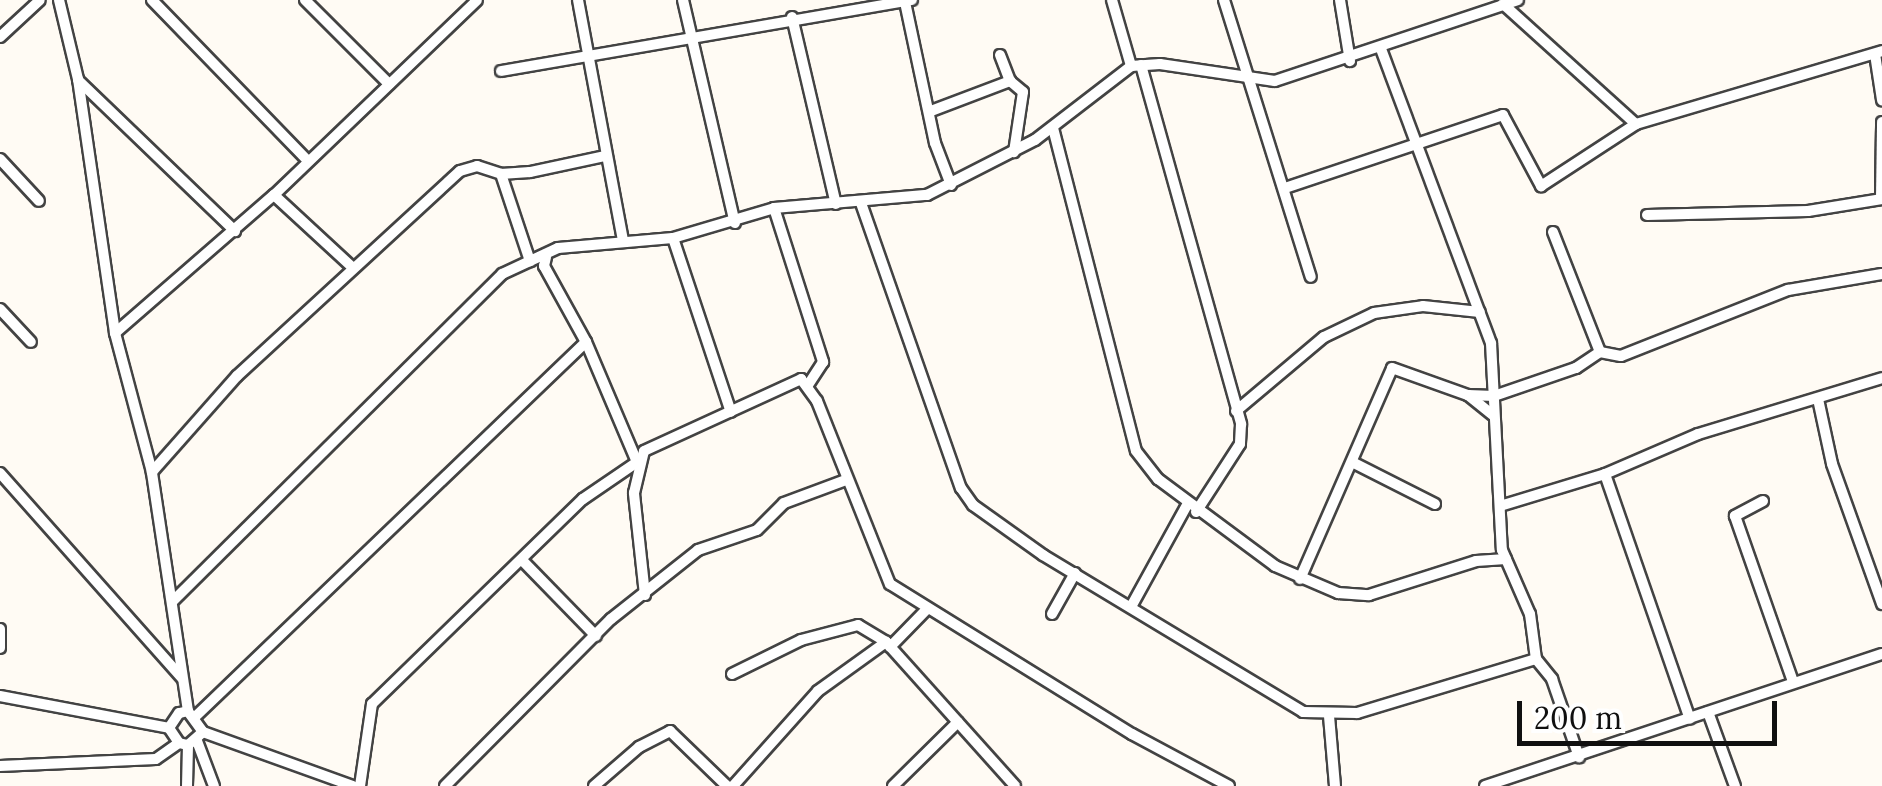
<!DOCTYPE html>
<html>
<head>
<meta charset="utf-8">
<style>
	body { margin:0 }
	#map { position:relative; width:1882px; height:786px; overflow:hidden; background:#fffbf4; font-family:Lora,serif }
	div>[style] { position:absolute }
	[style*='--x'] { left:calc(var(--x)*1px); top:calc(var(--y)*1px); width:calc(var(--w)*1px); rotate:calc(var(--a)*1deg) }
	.roads { filter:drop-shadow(2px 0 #434343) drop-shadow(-2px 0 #434343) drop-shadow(0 2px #434343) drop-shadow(0 -2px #434343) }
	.street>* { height:10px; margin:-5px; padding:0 5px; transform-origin:5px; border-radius:5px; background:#fff }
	span { translate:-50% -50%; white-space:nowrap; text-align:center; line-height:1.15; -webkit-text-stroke:10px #fff; paint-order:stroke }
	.scale { position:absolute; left:1517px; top:701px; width:260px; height:45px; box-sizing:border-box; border:5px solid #101010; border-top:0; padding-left:12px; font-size:30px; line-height:35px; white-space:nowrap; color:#101010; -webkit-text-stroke:8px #fff; paint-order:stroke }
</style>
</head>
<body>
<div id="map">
	<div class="roads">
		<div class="street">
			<div style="--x:59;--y:0;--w:81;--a:76.5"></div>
			<div style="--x:78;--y:79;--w:257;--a:81.7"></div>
			<div style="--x:115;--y:333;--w:144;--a:75.1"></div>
			<div style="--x:152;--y:0;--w:223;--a:45.9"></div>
			<div style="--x:305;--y:0;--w:119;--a:45"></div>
			<div style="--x:578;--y:0;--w:244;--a:79.4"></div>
			<div style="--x:683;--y:0;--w:229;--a:76.9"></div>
			<div style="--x:1112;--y:0;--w:69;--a:73.9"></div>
			<div style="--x:1224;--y:0;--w:290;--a:72.6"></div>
			<div style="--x:1340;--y:0;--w:62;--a:80.7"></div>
			<div style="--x:905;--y:2;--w:144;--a:78"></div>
			<div style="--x:935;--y:143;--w:45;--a:69.1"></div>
			<div style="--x:1503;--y:4;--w:179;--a:42.1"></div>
			<div style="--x:1636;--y:124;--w:257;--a:-16.5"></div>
			<div style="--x:792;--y:17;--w:192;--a:76.8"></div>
			<div style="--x:0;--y:37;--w:54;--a:-42.8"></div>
			<div style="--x:1381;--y:49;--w:314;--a:69.5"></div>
			<div style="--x:1491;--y:343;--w:207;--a:87"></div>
			<div style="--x:1502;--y:550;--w:70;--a:66.4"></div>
			<div style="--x:1530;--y:614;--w:45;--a:82.4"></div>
			<div style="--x:1536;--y:659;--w:26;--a:51"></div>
			<div style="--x:1552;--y:679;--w:83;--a:70.9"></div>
			<div style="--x:1875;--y:54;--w:47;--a:81.3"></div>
			<div style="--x:1000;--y:55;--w:28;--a:69"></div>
			<div style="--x:1010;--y:81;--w:17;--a:40"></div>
			<div style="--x:1023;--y:92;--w:61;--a:98.5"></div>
			<div style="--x:1141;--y:65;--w:373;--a:74.4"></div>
			<div style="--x:1241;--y:424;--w:20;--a:93"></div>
			<div style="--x:1240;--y:444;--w:81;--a:122.9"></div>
			<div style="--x:501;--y:71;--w:417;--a:-9.8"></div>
			<div style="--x:78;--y:80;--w:218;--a:43.9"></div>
			<div style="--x:931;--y:111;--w:85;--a:-20.8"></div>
			<div style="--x:1053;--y:128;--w:333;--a:75.6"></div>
			<div style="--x:1136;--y:451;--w:36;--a:52"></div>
			<div style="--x:1158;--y:479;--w:146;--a:36.6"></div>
			<div style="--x:1275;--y:566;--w:69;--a:23.2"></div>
			<div style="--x:1338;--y:593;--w:31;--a:4"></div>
			<div style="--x:1369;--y:595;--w:112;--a:-17.6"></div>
			<div style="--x:1476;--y:561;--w:30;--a:-4"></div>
			<div style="--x:0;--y:159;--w:57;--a:47.1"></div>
			<div style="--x:501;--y:174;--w:92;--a:71.6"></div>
			<div style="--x:1285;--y:188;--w:230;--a:-18.5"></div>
			<div style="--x:1503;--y:115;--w:81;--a:61.8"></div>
			<div style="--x:1541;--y:186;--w:113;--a:-33.1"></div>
			<div style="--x:274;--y:195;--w:106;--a:42.7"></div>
			<div style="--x:1881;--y:198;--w:76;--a:-89.2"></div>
			<div style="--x:861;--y:203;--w:302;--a:70.7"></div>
			<div style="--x:961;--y:488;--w:21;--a:55"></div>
			<div style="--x:973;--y:505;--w:86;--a:35.5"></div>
			<div style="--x:1043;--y:555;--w:304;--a:31.1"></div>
			<div style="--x:1303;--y:712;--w:54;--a:1.1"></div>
			<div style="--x:1357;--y:713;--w:187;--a:-16.8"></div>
			<div style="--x:774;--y:208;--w:162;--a:72.3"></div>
			<div style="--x:823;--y:362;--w:27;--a:123"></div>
			<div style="--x:1647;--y:215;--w:161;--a:-1.4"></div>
			<div style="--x:1808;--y:211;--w:75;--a:-9.2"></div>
			<div style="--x:1553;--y:232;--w:129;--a:68.6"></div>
			<div style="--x:673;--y:238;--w:183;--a:71.6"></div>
			<div style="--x:0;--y:309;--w:45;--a:46.8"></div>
			<div style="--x:115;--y:333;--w:211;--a:-41"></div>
			<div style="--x:274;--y:195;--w:281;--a:-43.8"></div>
			<div style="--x:1468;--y:395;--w:26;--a:2"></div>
			<div style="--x:1494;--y:396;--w:87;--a:-18.9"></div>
			<div style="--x:1576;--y:368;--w:29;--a:-34"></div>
			<div style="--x:1600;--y:352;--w:21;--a:11"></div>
			<div style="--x:1621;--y:356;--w:180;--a:-21.6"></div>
			<div style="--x:1788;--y:290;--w:95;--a:-9.7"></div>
			<div style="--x:1818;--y:399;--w:66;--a:77.8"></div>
			<div style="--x:1832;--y:464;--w:149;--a:70.3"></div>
			<div style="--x:1236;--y:411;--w:115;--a:-40.1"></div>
			<div style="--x:1324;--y:337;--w:55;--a:-25.6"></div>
			<div style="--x:1374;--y:313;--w:49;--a:-8.1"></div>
			<div style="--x:1423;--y:306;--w:57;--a:6"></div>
			<div style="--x:1352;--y:462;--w:93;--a:26.8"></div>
			<div style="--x:0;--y:473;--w:274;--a:48.4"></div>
			<div style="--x:1605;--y:474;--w:259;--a:70.9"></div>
			<div style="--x:1763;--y:501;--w:32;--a:152"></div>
			<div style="--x:1735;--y:516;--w:176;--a:70.7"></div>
			<div style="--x:1500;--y:506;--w:110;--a:-16.9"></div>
			<div style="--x:1605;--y:474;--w:101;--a:-23.3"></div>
			<div style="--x:1698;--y:434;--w:192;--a:-16.9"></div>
			<div style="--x:522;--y:560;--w:106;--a:45.8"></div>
			<div style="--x:1300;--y:579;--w:230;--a:-66.4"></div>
			<div style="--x:1392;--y:368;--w:81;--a:19.6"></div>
			<div style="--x:1468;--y:395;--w:32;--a:39"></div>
			<div style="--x:645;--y:595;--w:103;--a:-96.2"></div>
			<div style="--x:634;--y:493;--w:43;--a:-76.6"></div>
			<div style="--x:644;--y:451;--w:173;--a:-24.6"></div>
			<div style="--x:801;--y:379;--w:27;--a:54"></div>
			<div style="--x:817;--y:401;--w:197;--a:68.3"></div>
			<div style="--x:890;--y:584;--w:285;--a:31.8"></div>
			<div style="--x:1132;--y:734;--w:110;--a:28.2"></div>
			<div style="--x:173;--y:601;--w:464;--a:-44.8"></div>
			<div style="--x:502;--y:274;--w:62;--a:-24.9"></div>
			<div style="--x:558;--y:248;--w:115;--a:-5"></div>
			<div style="--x:673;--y:238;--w:105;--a:-16.5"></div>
			<div style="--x:774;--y:208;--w:154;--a:-4.9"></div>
			<div style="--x:927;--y:195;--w:121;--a:-27"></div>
			<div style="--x:1035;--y:140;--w:121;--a:-37.6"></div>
			<div style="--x:1131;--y:66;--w:29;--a:-4"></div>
			<div style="--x:1160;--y:64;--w:116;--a:8.4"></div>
			<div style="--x:1275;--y:81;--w:256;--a:-18.4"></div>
			<div style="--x:1132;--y:605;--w:114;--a:-61.2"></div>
			<div style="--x:1052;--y:614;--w:47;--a:-60.7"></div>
			<div style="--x:0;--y:629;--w:19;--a:90"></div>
			<div style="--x:890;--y:647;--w:54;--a:-45.7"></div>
			<div style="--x:732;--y:674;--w:77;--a:-26.2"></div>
			<div style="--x:801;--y:640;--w:59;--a:-14.7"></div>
			<div style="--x:858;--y:625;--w:33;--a:31"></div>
			<div style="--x:886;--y:642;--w:193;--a:48.1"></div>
			<div style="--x:0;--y:696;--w:172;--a:10.7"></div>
			<div style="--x:169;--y:728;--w:18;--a:56"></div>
			<div style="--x:179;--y:743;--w:9;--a:13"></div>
			<div style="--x:188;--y:745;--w:20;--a:-41"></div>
			<div style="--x:203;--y:732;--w:26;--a:-126"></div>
			<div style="--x:188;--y:711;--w:9;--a:167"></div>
			<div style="--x:179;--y:713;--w:18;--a:124"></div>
			<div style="--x:188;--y:711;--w:242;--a:-98.6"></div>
			<div style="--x:152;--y:472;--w:128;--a:-48.5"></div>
			<div style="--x:237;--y:376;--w:303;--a:-42.6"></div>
			<div style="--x:460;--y:171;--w:18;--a:-16"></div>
			<div style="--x:477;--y:166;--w:25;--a:18"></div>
			<div style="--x:501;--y:174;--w:29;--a:-4"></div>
			<div style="--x:530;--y:172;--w:77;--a:-12"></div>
			<div style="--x:1708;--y:712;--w:79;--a:70"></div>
			<div style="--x:197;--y:715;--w:539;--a:-43.8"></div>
			<div style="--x:1329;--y:716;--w:70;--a:85.1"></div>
			<div style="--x:203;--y:732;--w:159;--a:19.8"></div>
			<div style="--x:197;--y:741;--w:48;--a:69.3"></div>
			<div style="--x:0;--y:766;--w:156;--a:-2.6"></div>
			<div style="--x:156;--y:759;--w:28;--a:-35"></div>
			<div style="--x:187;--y:786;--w:41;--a:-88.6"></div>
			<div style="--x:360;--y:786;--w:83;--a:-81.7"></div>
			<div style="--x:372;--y:704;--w:294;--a:-44.2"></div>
			<div style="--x:583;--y:499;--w:65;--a:-34.4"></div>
			<div style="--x:637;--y:462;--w:130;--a:-113"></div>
			<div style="--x:586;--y:342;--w:87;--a:-118.9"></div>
			<div style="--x:544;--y:266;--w:9;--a:-77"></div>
			<div style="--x:445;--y:786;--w:235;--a:-45.2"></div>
			<div style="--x:611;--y:619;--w:111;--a:-38.4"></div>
			<div style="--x:698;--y:550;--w:62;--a:-18.7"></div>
			<div style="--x:757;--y:530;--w:38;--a:-45"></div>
			<div style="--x:784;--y:503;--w:66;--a:-20.4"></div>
			<div style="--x:594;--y:786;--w:60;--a:-40.9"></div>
			<div style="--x:639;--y:747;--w:35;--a:-27"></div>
			<div style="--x:670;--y:731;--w:79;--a:44"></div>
			<div style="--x:733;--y:786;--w:127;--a:-48.2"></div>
			<div style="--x:818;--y:691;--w:84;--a:-35.8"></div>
			<div style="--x:893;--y:786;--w:91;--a:-44.6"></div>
			<div style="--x:1485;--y:786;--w:418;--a:-18.4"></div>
		</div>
	</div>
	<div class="scale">200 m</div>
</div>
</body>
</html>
